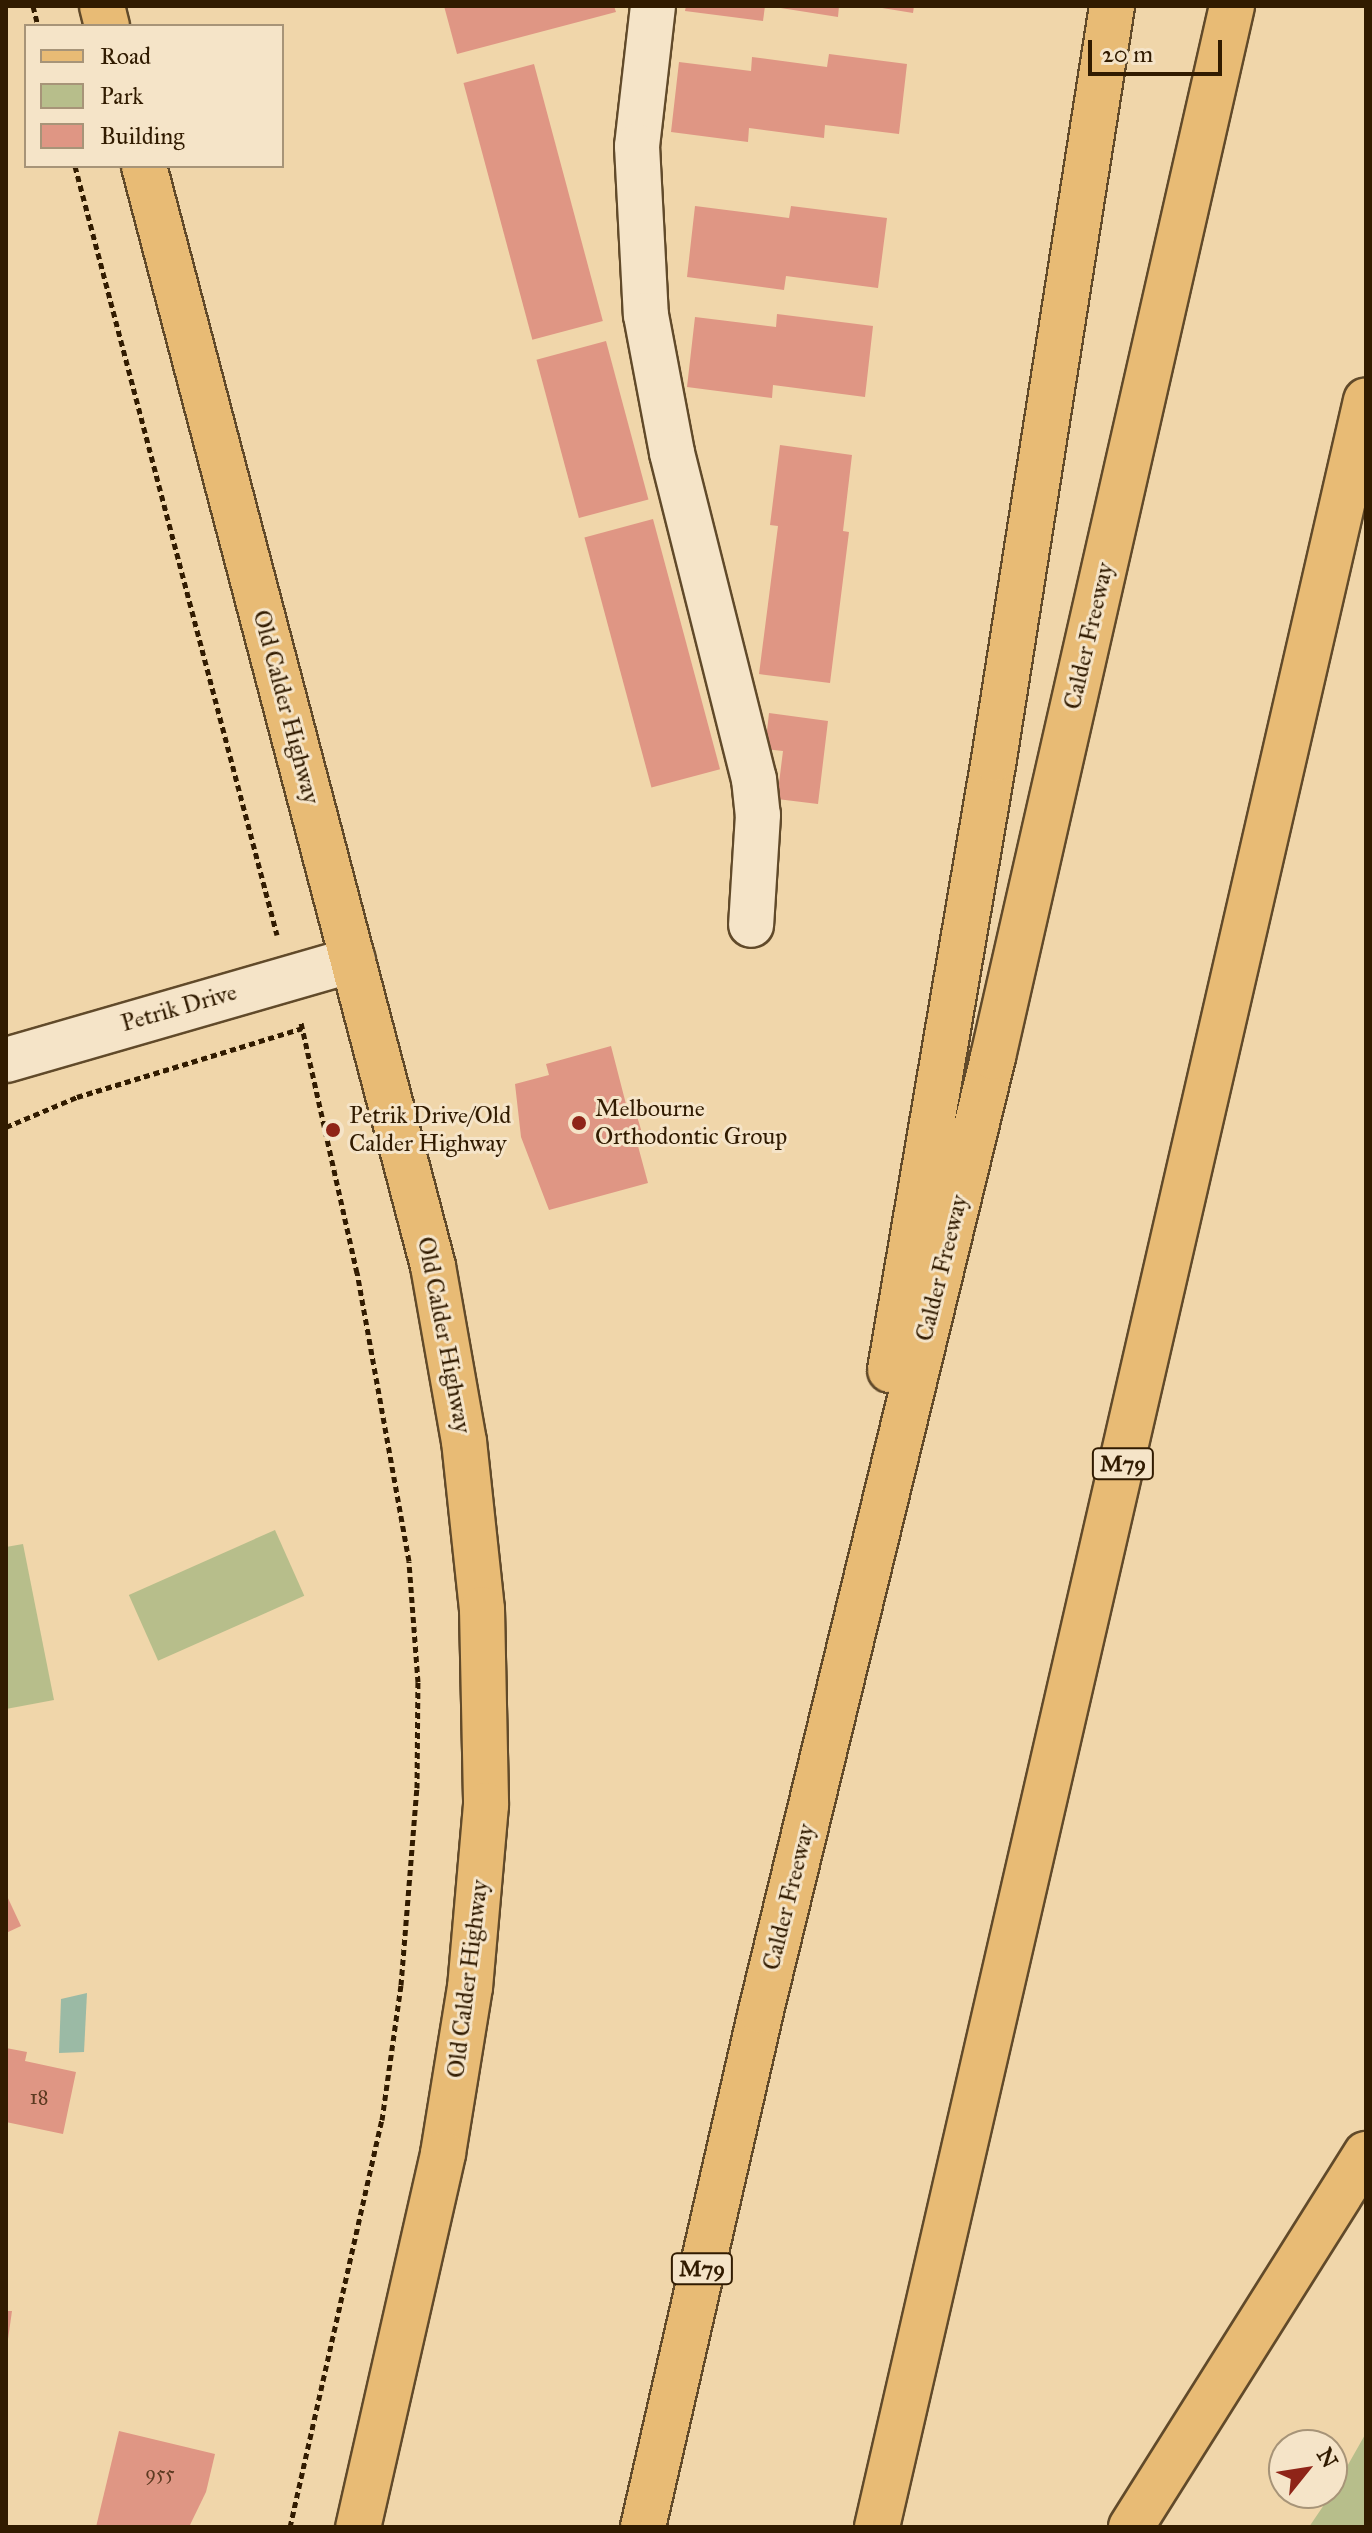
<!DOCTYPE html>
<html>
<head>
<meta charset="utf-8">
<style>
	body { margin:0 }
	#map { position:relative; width:1372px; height:2533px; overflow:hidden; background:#f0d6aa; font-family:"IM FELL Great Primer",serif }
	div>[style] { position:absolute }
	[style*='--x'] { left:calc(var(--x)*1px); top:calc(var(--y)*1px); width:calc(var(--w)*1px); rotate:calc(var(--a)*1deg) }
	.green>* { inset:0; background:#b7be8b; transform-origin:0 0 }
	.water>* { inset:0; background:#9bbaa5 }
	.building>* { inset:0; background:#df9684; transform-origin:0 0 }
	.path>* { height:5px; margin-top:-2.5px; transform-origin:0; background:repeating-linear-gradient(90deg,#311b00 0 6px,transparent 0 10px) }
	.roads { filter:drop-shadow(2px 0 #614a2a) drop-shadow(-2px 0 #614a2a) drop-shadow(0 2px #614a2a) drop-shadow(0 -2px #614a2a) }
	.minor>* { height:44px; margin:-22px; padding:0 22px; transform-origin:22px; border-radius:22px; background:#f5e4c8 }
	.major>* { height:44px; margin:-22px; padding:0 22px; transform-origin:22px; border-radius:22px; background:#e8bb75 }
	.highway>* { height:44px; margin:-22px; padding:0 22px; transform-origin:22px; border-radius:22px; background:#e8bb75 }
	.dots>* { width:22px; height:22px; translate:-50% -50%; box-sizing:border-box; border:4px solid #f5e4c8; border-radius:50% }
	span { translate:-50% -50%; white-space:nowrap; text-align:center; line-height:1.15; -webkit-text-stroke:6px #f5e4c8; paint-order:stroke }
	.number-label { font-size:20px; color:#5c3a21 }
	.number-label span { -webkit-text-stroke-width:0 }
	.shield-label span { padding:2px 6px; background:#f5e4c8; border:2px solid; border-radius:6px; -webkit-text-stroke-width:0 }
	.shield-label { font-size:22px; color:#311b00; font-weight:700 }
	.street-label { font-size:24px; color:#311b00 }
	.poi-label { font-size:24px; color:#311b00 }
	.left { translate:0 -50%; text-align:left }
	.frame { position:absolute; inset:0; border:8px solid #311b00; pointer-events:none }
	.legend { position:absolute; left:24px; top:24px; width:260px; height:144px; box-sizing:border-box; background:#f5e4c8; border:2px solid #a79478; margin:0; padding:10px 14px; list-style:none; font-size:24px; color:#311b00 }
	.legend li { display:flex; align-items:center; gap:16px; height:40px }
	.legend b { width:40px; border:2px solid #a79478 }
	.north { position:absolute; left:1268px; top:2429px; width:80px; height:80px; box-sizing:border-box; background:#f5e4c8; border:2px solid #a79478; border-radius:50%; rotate:60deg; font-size:22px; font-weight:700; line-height:32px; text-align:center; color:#311b00 }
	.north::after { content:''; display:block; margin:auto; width:28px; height:36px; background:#8f2418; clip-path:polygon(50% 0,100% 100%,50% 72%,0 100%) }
	.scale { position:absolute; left:1088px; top:40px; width:134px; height:36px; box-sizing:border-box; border:4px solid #311b00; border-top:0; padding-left:10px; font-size:24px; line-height:28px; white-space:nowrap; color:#311b00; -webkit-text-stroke:6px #f5e4c8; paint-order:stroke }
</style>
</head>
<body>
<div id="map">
	<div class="green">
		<div style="left:275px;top:1530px;width:72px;height:160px;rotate:66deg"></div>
		<div style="clip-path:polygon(23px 1544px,54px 1700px,6px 1709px,6px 1547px)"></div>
		<div style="clip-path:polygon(1366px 2433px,1366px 2527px,1309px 2527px,1332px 2493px)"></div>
	</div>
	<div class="water">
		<div style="clip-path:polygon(87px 1993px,84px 2052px,59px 2053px,61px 1999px)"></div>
	</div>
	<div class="building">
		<div style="clip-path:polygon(444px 6px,614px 6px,616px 12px,457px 54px)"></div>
		<div style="clip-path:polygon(686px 6px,765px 6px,763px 21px,685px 11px)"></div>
		<div style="clip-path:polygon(768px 6px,839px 6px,838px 17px)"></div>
		<div style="clip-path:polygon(870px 6px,914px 6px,913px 13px)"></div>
		<div style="clip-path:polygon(829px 54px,907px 64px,899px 134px,825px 125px,824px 138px,749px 128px,748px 142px,671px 132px,679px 62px,751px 71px,752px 57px,827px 67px)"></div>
		<div style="left:534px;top:64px;width:266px;height:73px;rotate:75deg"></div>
		<div style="clip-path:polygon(695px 206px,789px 218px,791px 206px,887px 218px,878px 288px,786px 276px,784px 290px,687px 277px)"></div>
		<div style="clip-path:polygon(777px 314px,873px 326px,865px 397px,773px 385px,772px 398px,687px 387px,695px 317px,776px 327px)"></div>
		<div style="left:606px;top:341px;width:164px;height:72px;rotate:75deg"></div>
		<div style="clip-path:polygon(780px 445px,852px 455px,843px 531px,849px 532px,830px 683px,759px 674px,778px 526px,770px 525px)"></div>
		<div style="left:653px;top:519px;width:259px;height:71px;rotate:75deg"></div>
		<div style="clip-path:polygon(769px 713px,828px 721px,818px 804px,777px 799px,783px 751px,765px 749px)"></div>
		<div style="clip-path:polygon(611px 1046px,627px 1108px,634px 1106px,642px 1133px,635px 1135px,648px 1183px,549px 1210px,521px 1137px,515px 1084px,549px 1075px,546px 1064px)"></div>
		<div style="clip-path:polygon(6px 1894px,21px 1926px,6px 1933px)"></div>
		<div style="clip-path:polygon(6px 2048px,27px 2052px,25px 2061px,76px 2072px,63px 2134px,6px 2122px)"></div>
		<div style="clip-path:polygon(6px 2311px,12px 2311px,8px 2339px,6px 2338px)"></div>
		<div style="clip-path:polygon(119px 2431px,215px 2454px,206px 2492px,189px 2527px,96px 2527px)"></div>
	</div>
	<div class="path">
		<div style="--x:33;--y:6;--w:21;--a:76"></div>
		<div style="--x:75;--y:166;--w:795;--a:75.28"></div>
		<div style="--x:6;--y:1127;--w:77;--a:-22.9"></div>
		<div style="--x:77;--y:1097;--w:235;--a:-17"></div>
		<div style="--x:290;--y:2527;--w:417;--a:-77.3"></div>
		<div style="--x:382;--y:2120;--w:136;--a:-82"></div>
		<div style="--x:401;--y:1985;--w:198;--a:-85.4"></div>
		<div style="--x:417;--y:1788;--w:106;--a:-89.5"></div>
		<div style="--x:418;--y:1682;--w:121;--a:-94.3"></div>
		<div style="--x:409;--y:1561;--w:293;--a:-100.2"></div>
		<div style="--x:357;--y:1273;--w:257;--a:-102.6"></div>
	</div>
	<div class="roads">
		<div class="minor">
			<div style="--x:653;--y:6;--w:141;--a:96.5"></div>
			<div style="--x:637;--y:146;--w:169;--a:87"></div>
			<div style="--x:646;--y:315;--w:140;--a:79.3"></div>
			<div style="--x:672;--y:453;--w:336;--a:75.9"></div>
			<div style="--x:754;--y:779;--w:36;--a:84"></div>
			<div style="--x:758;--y:815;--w:110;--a:93.6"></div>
			<div style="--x:6;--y:1060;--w:361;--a:-16.1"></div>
		</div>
		<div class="major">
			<div style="--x:102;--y:6;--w:21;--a:76"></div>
			<div style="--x:144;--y:166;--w:1137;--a:75.28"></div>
			<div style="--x:433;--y:1266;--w:178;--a:80"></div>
			<div style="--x:464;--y:1441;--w:169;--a:83.9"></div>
			<div style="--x:482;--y:1609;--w:196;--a:88.8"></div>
			<div style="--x:486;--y:1805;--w:183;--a:95"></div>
			<div style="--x:470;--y:1987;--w:169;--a:99.2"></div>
			<div style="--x:443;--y:2154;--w:383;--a:102.8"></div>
		</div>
		<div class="highway">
			<div style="--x:890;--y:1370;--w:620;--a:-80.34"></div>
			<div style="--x:994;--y:759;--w:762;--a:-81.09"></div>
			<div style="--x:643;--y:2527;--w:529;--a:-77.12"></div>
			<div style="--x:761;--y:2011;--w:982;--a:-76.33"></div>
			<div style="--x:993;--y:1057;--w:1078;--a:-77.19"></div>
			<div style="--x:877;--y:2527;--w:2182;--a:-77.05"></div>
			<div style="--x:1131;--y:2527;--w:441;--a:-57.8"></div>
		</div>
	</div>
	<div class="dots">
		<div style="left:579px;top:1123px;background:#8f2418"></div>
		<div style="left:333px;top:1130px;background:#8f2418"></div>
	</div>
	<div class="number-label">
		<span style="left:39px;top:2097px">18</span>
		<span style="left:160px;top:2473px">955</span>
	</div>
	<div class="shield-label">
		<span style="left:1123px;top:1464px">M79</span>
		<span style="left:702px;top:2269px">M79</span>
	</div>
	<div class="street-label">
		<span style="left:1089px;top:636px;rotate:-77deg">Calder Freeway</span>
		<span style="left:286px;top:707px;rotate:75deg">Old Calder Highway</span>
		<span style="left:179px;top:1008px;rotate:-16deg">Petrik Drive</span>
		<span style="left:942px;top:1268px;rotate:-76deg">Calder Freeway</span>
		<span style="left:444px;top:1335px;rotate:79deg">Old Calder Highway</span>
		<span style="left:789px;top:1897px;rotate:-76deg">Calder Freeway</span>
		<span style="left:468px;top:1979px;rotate:-83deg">Old Calder Highway</span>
	</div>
	<div class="poi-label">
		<span class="left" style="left:595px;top:1123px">Melbourne<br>Orthodontic Group</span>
		<span class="left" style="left:349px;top:1130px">Petrik Drive/Old<br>Calder Highway</span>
	</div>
	<div class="frame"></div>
	<ul class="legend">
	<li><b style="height:10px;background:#e8bb75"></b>Road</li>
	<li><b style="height:22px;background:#b7be8b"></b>Park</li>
	<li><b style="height:22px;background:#df9684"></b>Building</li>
	</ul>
	<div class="north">N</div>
	<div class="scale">20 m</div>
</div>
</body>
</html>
